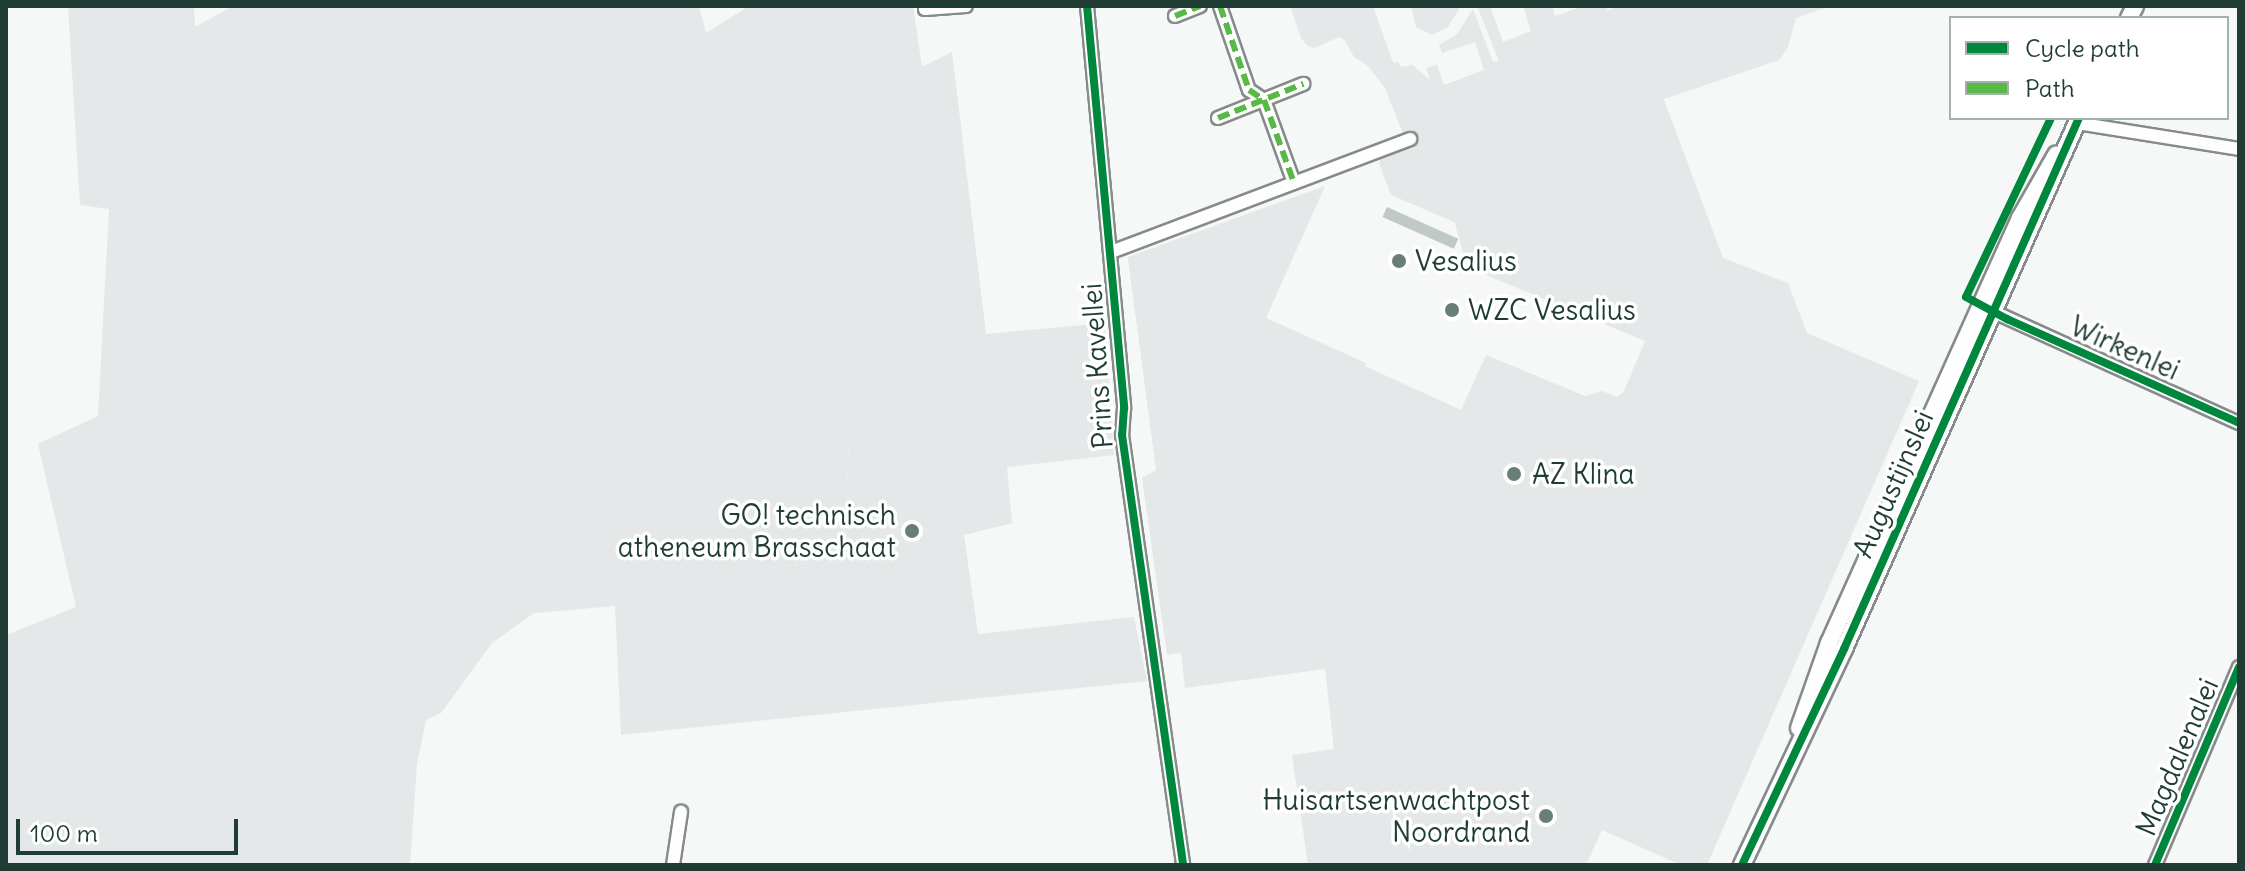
<!DOCTYPE html>
<html>
<head>
<meta charset="utf-8">
<style>
	body { margin:0 }
	#map { position:relative; width:2245px; height:871px; overflow:hidden; background:#f6f7f7; font-family:Delius,sans-serif }
	div>[style] { position:absolute }
	[style*='--x'] { left:calc(var(--x)*1px); top:calc(var(--y)*1px); width:calc(var(--w)*1px); rotate:calc(var(--a)*1deg) }
	.built>* { inset:0; background:#e5e8e8 }
	.green>* { inset:0; background:#e4e8e8 }
	.water>* { inset:0; background:#c1c9c6; transform-origin:0 0 }
	.roads { filter:drop-shadow(2px 0 #858b8a) drop-shadow(-2px 0 #858b8a) drop-shadow(0 2px #858b8a) drop-shadow(0 -2px #858b8a) }
	.minor>* { height:12px; margin:-6px; padding:0 6px; transform-origin:6px; border-radius:6px; background:#fefefe }
	.tertiary>* { height:16px; margin:-8px; padding:0 8px; transform-origin:8px; border-radius:8px; background:#fefefe }
	.quiet>* { height:6px; margin-top:-3px; transform-origin:0; background:repeating-linear-gradient(90deg,#58b947 0 12px,transparent 0 18px) }
	.cycleway>* { height:8px; margin:-4px; padding:0 4px; transform-origin:4px; border-radius:4px; background:#00873e }
	.dots>* { width:22px; height:22px; translate:-50% -50%; box-sizing:border-box; border:4px solid #fff; border-radius:50% }
	span { translate:-50% -50%; white-space:nowrap; text-align:center; line-height:1.15; -webkit-text-stroke:7px #fff; paint-order:stroke }
	.poi-label { font-size:28px; color:#1f3d34 }
	.left { translate:0 -50%; text-align:left }
	.right { translate:-100% -50%; text-align:right }
	.street-label { font-size:28px; color:#1f3d34 }
	.frame { position:absolute; inset:0; border:8px solid #1f3d34; pointer-events:none }
	.legend { position:absolute; left:1949px; top:16px; width:280px; height:104px; box-sizing:border-box; background:#fff; border:2px solid #a5b1ae; margin:0; padding:10px 14px; list-style:none; font-size:24px; color:#1f3d34 }
	.legend li { display:flex; align-items:center; gap:16px; height:40px }
	.legend b { width:40px; border:2px solid #a5b1ae }
	.scale { position:absolute; left:16px; top:819px; width:222px; height:36px; box-sizing:border-box; border:4px solid #1f3d34; border-top:0; padding-left:10px; font-size:24px; line-height:28px; white-space:nowrap; color:#1f3d34; -webkit-text-stroke:6px #fff; paint-order:stroke }
</style>
</head>
<body>
<div id="map">
	<div class="built">
		<div style="clip-path:polygon(1660px 89px,1723px 258px,1788px 283px,1807px 333px,1919px 381px,1707px 865px,1681px 865px,1602px 830px,1586px 865px,1308px 865px,1292px 755px,1334px 749px,1325px 669px,1185px 688px,1181px 653px,1167px 655px,1142px 478px,1156px 470px,1128px 258px,1461px 410px,1486px 355px,1585px 396px,1602px 391px,1617px 397px,1624px 391px,1645px 341px,1467px 267px,1441px 173px)"></div>
		<div style="clip-path:polygon(1105px 323px,1114px 455px,1007px 467px,1012px 523px,964px 535px,978px 634px,1134px 617px,1147px 681px,621px 735px,615px 606px,678px 583px,844px 557px,852px 373px,986px 334px)"></div>
	</div>
	<div class="green">
		<div style="clip-path:polygon(68px 6px,194px 6px,195px 27px,233px 6px,699px 6px,706px 33px,749px 6px,913px 6px,922px 67px,952px 52px,986px 334px,852px 373px,844px 557px,678px 583px,615px 606px,534px 613px,492px 643px,441px 713px,426px 720px,417px 764px,410px 865px,6px 865px,6px 635px,76px 607px,38px 444px,98px 416px,109px 209px,80px 205px)"></div>
		<div style="clip-path:polygon(1290px 6px,1373px 6px,1393px 63px,1398px 62px,1401px 67px,1413px 65px,1430px 80px,1426px 68px,1437px 65px,1444px 85px,1484px 70px,1475px 42px,1442px 53px,1439px 45px,1457px 34px,1473px 9px,1493px 62px,1499px 61px,1477px 6px,1490px 6px,1503px 42px,1531px 31px,1523px 6px,1552px 6px,1555px 16px,1584px 6px,1607px 6px,1607px 11px,1615px 8px,1613px 6px,1830px 6px,1796px 18px,1788px 47px,1779px 60px,1538px 142px,1517px 180px,1497px 190px,1461px 198px,1459px 224px,1391px 195px,1379px 163px,1381px 156px,1408px 146px,1385px 88px,1368px 66px,1354px 57px,1344px 39px,1339px 37px,1314px 48px,1307px 45px,1301px 38px)"></div>
		<div style="clip-path:polygon(1411px 6px,1461px 6px,1448px 27px,1432px 35px,1416px 27px)"></div>
		<div style="clip-path:polygon(1325px 186px,1266px 318px,1366px 363px,1293px 530px,1221px 507px,1213px 460px,1156px 466px,1128px 257px)"></div>
	</div>
	<div class="water">
		<div style="left:1387px;top:207px;width:78px;height:11px;rotate:24deg"></div>
	</div>
	<div class="roads">
		<div class="minor">
			<div style="--x:925;--y:6;--w:3;--a:90"></div>
			<div style="--x:925;--y:9;--w:41;--a:-4.2"></div>
			<div style="--x:1087;--y:6;--w:404;--a:84.7"></div>
			<div style="--x:1124;--y:408;--w:27;--a:94"></div>
			<div style="--x:1122;--y:435;--w:434;--a:81.9"></div>
			<div style="--x:1220;--y:6;--w:89;--a:71"></div>
			<div style="--x:1249;--y:90;--w:18;--a:34"></div>
			<div style="--x:1264;--y:100;--w:88;--a:70.1"></div>
			<div style="--x:1175;--y:16;--w:27;--a:-22"></div>
			<div style="--x:1218;--y:118;--w:92;--a:-21.8"></div>
			<div style="--x:2077;--y:123;--w:164;--a:9.1"></div>
			<div style="--x:1111;--y:252;--w:320;--a:-20.7"></div>
			<div style="--x:1994;--y:312;--w:269;--a:24.4"></div>
			<div style="--x:673;--y:865;--w:54;--a:-81.4"></div>
			<div style="--x:2155;--y:865;--w:215;--a:-67"></div>
		</div>
		<div class="tertiary">
			<div style="--x:2129;--y:18;--w:13;--a:-63"></div>
			<div style="--x:1799;--y:728;--w:90;--a:-70.6"></div>
			<div style="--x:1829;--y:643;--w:466;--a:-65.8"></div>
			<div style="--x:2020;--y:218;--w:73;--a:-60.3"></div>
			<div style="--x:1742;--y:865;--w:239;--a:-64.7"></div>
			<div style="--x:1844;--y:649;--w:581;--a:-66.13"></div>
		</div>
	</div>
	<div class="quiet">
		<div style="--x:1220;--y:6;--w:89;--a:71"></div>
		<div style="--x:1249;--y:90;--w:18;--a:34"></div>
		<div style="--x:1264;--y:100;--w:88;--a:70.1"></div>
		<div style="--x:1175;--y:16;--w:27;--a:-22"></div>
		<div style="--x:1218;--y:118;--w:92;--a:-21.8"></div>
	</div>
	<div class="cycleway">
		<div style="--x:1087;--y:6;--w:404;--a:84.7"></div>
		<div style="--x:1124;--y:408;--w:27;--a:94"></div>
		<div style="--x:1122;--y:435;--w:434;--a:81.9"></div>
		<div style="--x:2051;--y:118;--w:198;--a:115.4"></div>
		<div style="--x:1966;--y:297;--w:47;--a:28.2"></div>
		<div style="--x:2007;--y:319;--w:254;--a:24.1"></div>
		<div style="--x:1742;--y:865;--w:239;--a:-64.7"></div>
		<div style="--x:1844;--y:649;--w:581;--a:-66.13"></div>
		<div style="--x:2155;--y:865;--w:215;--a:-67"></div>
	</div>
	<div class="dots">
		<div style="left:1399px;top:261px;background:#6a7e78"></div>
		<div style="left:1452px;top:310px;background:#6a7e78"></div>
		<div style="left:1514px;top:474px;background:#6a7e78"></div>
		<div style="left:912px;top:531px;background:#6a7e78"></div>
		<div style="left:1546px;top:816px;background:#6a7e78"></div>
	</div>
	<div class="poi-label">
		<span class="left" style="left:1415px;top:261px">Vesalius</span>
		<span class="left" style="left:1468px;top:310px">WZC Vesalius</span>
		<span class="left" style="left:1532px;top:474px">AZ Klina</span>
		<span class="right" style="left:896px;top:531px">GO! technisch<br>atheneum Brasschaat</span>
		<span class="right" style="left:1530px;top:816px">Huisartsenwachtpost<br>Noordrand</span>
	</div>
	<div class="street-label">
		<span style="left:2125px;top:348px;rotate:24deg">Wirkenlei</span>
		<span style="left:1097px;top:366px;rotate:-94deg">Prins Kavellei</span>
		<span style="left:1893px;top:484px;rotate:-66deg">Augustijnslei</span>
		<span style="left:2177px;top:757px;rotate:-67deg">Magdalenalei</span>
	</div>
	<div class="frame"></div>
	<ul class="legend">
	<li><b style="height:10px;background:#00873e"></b>Cycle path</li>
	<li><b style="height:10px;background:#58b947"></b>Path</li>
	</ul>
	<div class="scale">100 m</div>
</div>
</body>
</html>
